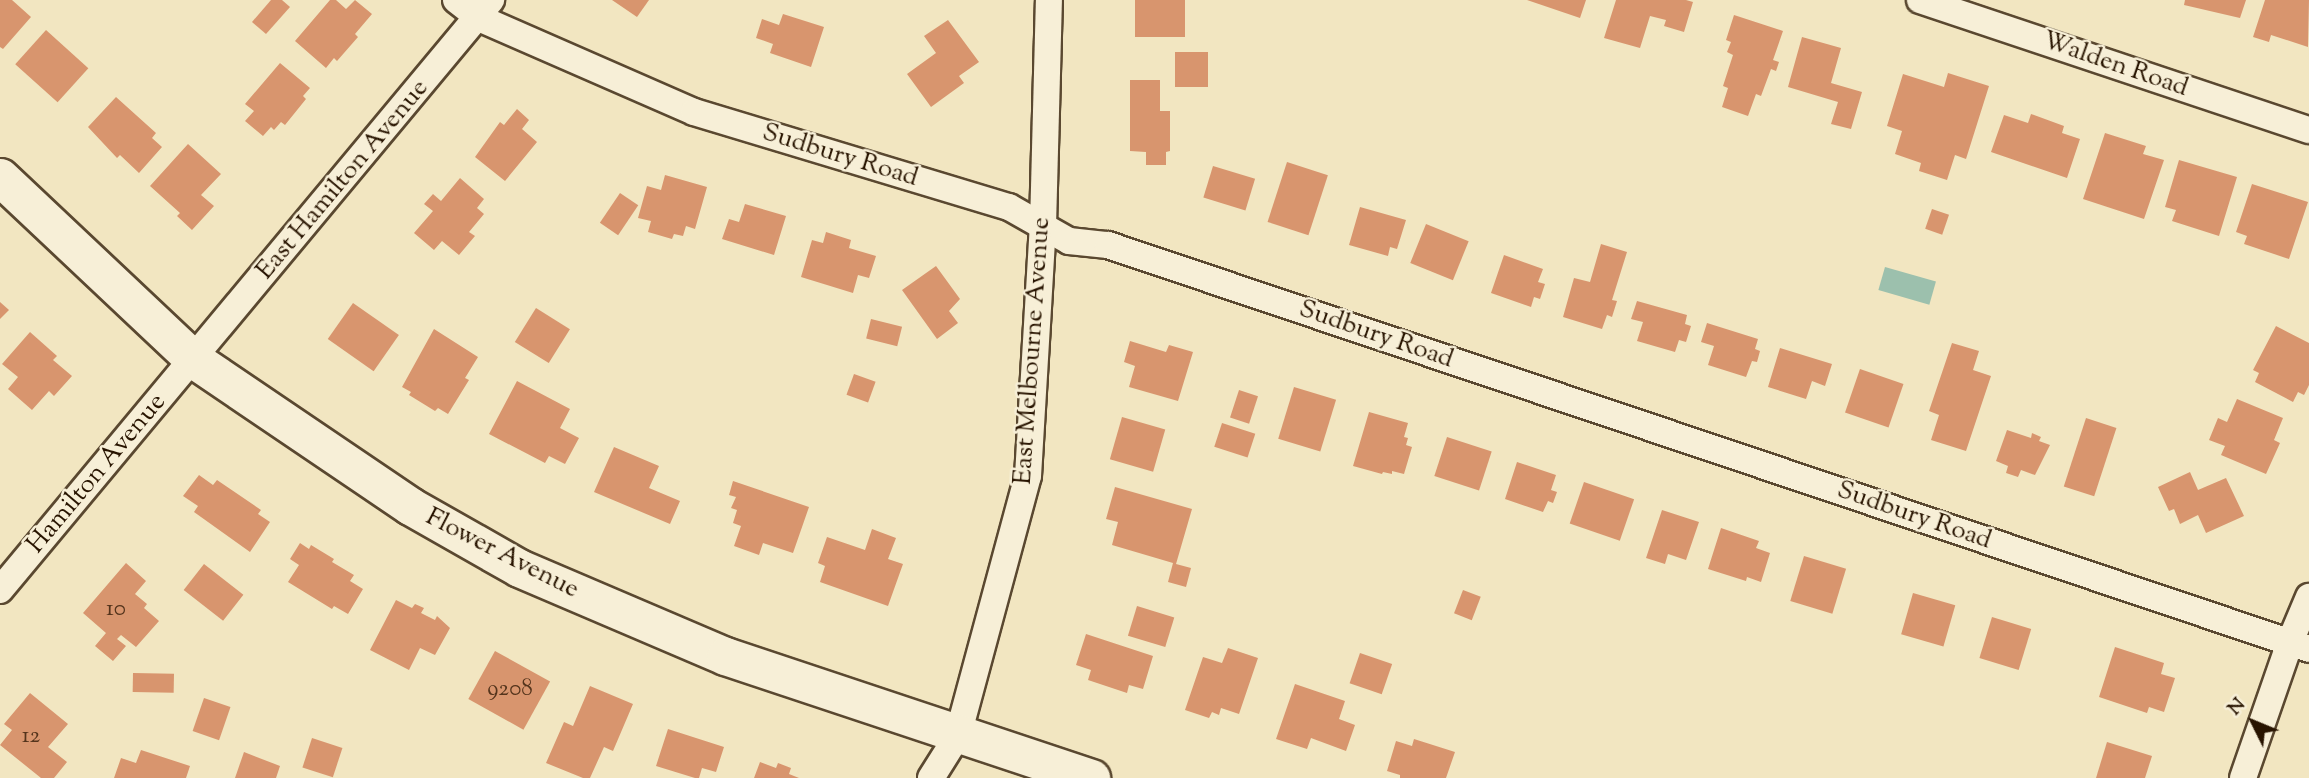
<!DOCTYPE html>
<html>
<head>
<meta charset="utf-8">
<style>
	body { margin:0 }
	#map { position:relative; width:2309px; height:778px; overflow:hidden; background:#f2e6c1; font-family:"Sorts Mill Goudy",serif }
	div>[style] { position:absolute }
	[style*='--x'] { left:calc(var(--x)*1px); top:calc(var(--y)*1px); width:calc(var(--w)*1px); rotate:calc(var(--a)*1deg) }
	.water>* { inset:0; background:#9cc0ad; transform-origin:0 0 }
	.building>* { inset:0; background:#d8956e; transform-origin:0 0 }
	.roads { filter:drop-shadow(2px 0 #5a4830) drop-shadow(-2px 0 #5a4830) drop-shadow(0 2px #5a4830) drop-shadow(0 -2px #5a4830) }
	.street>* { height:26px; margin:-13px; padding:0 13px; transform-origin:13px; border-radius:13px; background:#f7efd7 }
	.secondary>* { height:37px; margin:-18.5px; padding:0 18.5px; transform-origin:18.5px; border-radius:18.5px; background:#f7efd7 }
	span { translate:-50% -50%; white-space:nowrap; text-align:center; line-height:1.15; -webkit-text-stroke:5px #f7efd7; paint-order:stroke }
	.number-label { font-size:23px; color:#54341c }
	.number-label span { -webkit-text-stroke-width:0 }
	.street-label { font-size:26px; color:#281400 }
	.north { position:absolute; left:2218px; top:687px; width:70px; height:70px; -webkit-text-stroke:5px #f7efd7; paint-order:stroke; rotate:313deg; font-size:19px; font-weight:700; line-height:28px; text-align:center; color:#281400 }
	.north::after { content:''; display:block; margin:auto; width:24px; height:32px; background:#281400; clip-path:polygon(50% 0,100% 100%,50% 72%,0 100%) }
</style>
</head>
<body>
<div id="map">
	<div class="water">
		<div style="left:1885px;top:267px;width:53px;height:24px;rotate:16deg"></div>
	</div>
	<div class="building">
		<div style="clip-path:polygon(0 0,12px 0,31px 17px,3px 49px,0 47px)"></div>
		<div style="clip-path:polygon(271px 0,282px 0,290px 7px,266px 34px,252px 22px)"></div>
		<div style="clip-path:polygon(330px 0,336px 0,346px 9px,355px 0,372px 14px,355px 34px,358px 37px,337px 61px,334px 58px,326px 68px,295px 41px)"></div>
		<div style="clip-path:polygon(612px 0,649px 0,637px 17px)"></div>
		<div style="left:1135px;top:0;width:50px;height:37px"></div>
		<div style="clip-path:polygon(1527px 0,1586px 0,1580px 18px)"></div>
		<div style="clip-path:polygon(1616px 0,1686px 0,1693px 2px,1684px 32px,1664px 26px,1666px 20px,1650px 16px,1640px 48px,1604px 38px)"></div>
		<div style="clip-path:polygon(2185px 0,2246px 0,2240px 18px,2184px 5px)"></div>
		<div style="clip-path:polygon(2265px 0,2309px 0,2308px 47px,2271px 35px,2269px 42px,2253px 37px)"></div>
		<div style="clip-path:polygon(783px 14px,824px 27px,811px 67px,770px 53px,773px 44px,756px 38px,762px 19px,779px 25px)"></div>
		<div style="clip-path:polygon(1734px 15px,1783px 31px,1773px 60px,1779px 62px,1776px 71px,1771px 69px,1761px 96px,1756px 94px,1748px 116px,1722px 107px,1728px 88px,1723px 86px,1733px 55px,1727px 52px,1731px 42px,1726px 40px)"></div>
		<div style="clip-path:polygon(948px 20px,979px 62px,959px 76px,964px 83px,931px 107px,907px 74px,936px 53px,924px 36px)"></div>
		<div style="left:46px;top:30px;width:57px;height:46px;rotate:42deg"></div>
		<div style="clip-path:polygon(1802px 37px,1841px 48px,1831px 83px,1862px 92px,1851px 129px,1831px 124px,1838px 102px,1788px 87px)"></div>
		<div style="left:1175px;top:52px;width:33px;height:35px"></div>
		<div style="clip-path:polygon(280px 63px,310px 88px,303px 96px,306px 99px,285px 125px,281px 122px,274px 130px,271px 127px,263px 136px,245px 121px,254px 111px,245px 104px)"></div>
		<div style="clip-path:polygon(1948px 73px,1989px 86px,1966px 159px,1955px 155px,1947px 180px,1919px 171px,1921px 163px,1895px 154px,1902px 131px,1887px 126px,1903px 74px,1944px 87px)"></div>
		<div style="clip-path:polygon(1130px 80px,1160px 80px,1160px 111px,1170px 111px,1170px 151px,1166px 152px,1166px 165px,1146px 165px,1146px 152px,1130px 151px)"></div>
		<div style="clip-path:polygon(116px 97px,156px 133px,152px 138px,162px 147px,139px 173px,120px 155px,117px 158px,88px 127px)"></div>
		<div style="clip-path:polygon(517px 109px,529px 120px,522px 129px,537px 142px,505px 181px,475px 157px,500px 122px,504px 125px)"></div>
		<div style="clip-path:polygon(2031px 114px,2064px 126px,2062px 133px,2080px 139px,2067px 178px,1991px 152px,2004px 115px,2028px 123px)"></div>
		<div style="clip-path:polygon(2105px 133px,2146px 146px,2143px 154px,2164px 160px,2144px 219px,2083px 199px)"></div>
		<div style="clip-path:polygon(188px 144px,221px 174px,201px 195px,214px 206px,192px 230px,177px 216px,180px 213px,150px 186px)"></div>
		<div style="clip-path:polygon(2179px 160px,2237px 177px,2219px 236px,2172px 221px,2176px 210px,2165px 207px)"></div>
		<div style="left:1287px;top:162px;width:43px;height:63px;rotate:18deg"></div>
		<div style="left:1213px;top:166px;width:44px;height:33px;rotate:17deg"></div>
		<div style="clip-path:polygon(665px 175px,707px 187px,695px 229px,686px 226px,683px 236px,674px 234px,672px 239px,648px 232px,651px 221px,638px 218px,647px 186px,661px 190px)"></div>
		<div style="clip-path:polygon(460px 178px,484px 199px,477px 208px,484px 214px,469px 232px,475px 236px,459px 255px,442px 241px,434px 250px,414px 233px,433px 211px,424px 204px,433px 194px,441px 201px)"></div>
		<div style="clip-path:polygon(2252px 184px,2308px 202px,2289px 259px,2244px 244px,2247px 236px,2236px 232px)"></div>
		<div style="left:620px;top:193px;width:22px;height:36px;rotate:34deg"></div>
		<div style="clip-path:polygon(745px 204px,786px 216px,774px 255px,722px 239px,729px 219px,739px 222px)"></div>
		<div style="clip-path:polygon(1360px 207px,1406px 220px,1397px 249px,1390px 247px,1388px 256px,1349px 245px)"></div>
		<div style="left:1932px;top:209px;width:18px;height:21px;rotate:19deg"></div>
		<div style="left:1426px;top:224px;width:46px;height:42px;rotate:22deg"></div>
		<div style="clip-path:polygon(826px 232px,851px 240px,849px 248px,876px 256px,869px 278px,858px 275px,853px 293px,801px 277px,812px 240px,823px 243px)"></div>
		<div style="clip-path:polygon(1601px 244px,1627px 252px,1612px 300px,1617px 301px,1612px 317px,1607px 315px,1602px 329px,1563px 317px,1574px 278px,1590px 282px)"></div>
		<div style="clip-path:polygon(1504px 255px,1543px 269px,1538px 282px,1545px 284px,1540px 299px,1534px 297px,1531px 307px,1491px 293px)"></div>
		<div style="clip-path:polygon(936px 266px,960px 299px,949px 311px,958px 323px,937px 339px,902px 290px)"></div>
		<div style="clip-path:polygon(1637px 301px,1687px 315px,1685px 324px,1691px 326px,1686px 342px,1679px 340px,1675px 352px,1637px 341px,1643px 322px,1631px 319px)"></div>
		<div style="clip-path:polygon(0 302px,9px 310px,0 319px)"></div>
		<div style="left:353px;top:303px;width:56px;height:44px;rotate:35deg"></div>
		<div style="left:536px;top:308px;width:40px;height:40px;rotate:32deg"></div>
		<div style="left:871px;top:319px;width:32px;height:20px;rotate:14deg"></div>
		<div style="clip-path:polygon(1707px 323px,1758px 339px,1755px 349px,1760px 351px,1757px 362px,1752px 361px,1746px 377px,1708px 365px,1714px 346px,1701px 342px)"></div>
		<div style="clip-path:polygon(2276px 326px,2309px 343px,2309px 385px,2304px 395px,2298px 392px,2293px 402px,2255px 382px,2259px 373px,2253px 370px)"></div>
		<div style="clip-path:polygon(434px 329px,478px 357px,465px 378px,469px 380px,448px 414px,438px 408px,435px 411px,409px 395px,411px 392px,402px 387px)"></div>
		<div style="clip-path:polygon(30px 332px,57px 356px,53px 360px,72px 376px,54px 396px,49px 391px,32px 410px,8px 389px,18px 377px,2px 364px)"></div>
		<div style="clip-path:polygon(1130px 341px,1166px 352px,1169px 345px,1193px 352px,1178px 401px,1129px 387px,1135px 366px,1124px 362px)"></div>
		<div style="clip-path:polygon(1952px 343px,1979px 351px,1973px 370px,1991px 376px,1966px 451px,1931px 440px,1939px 415px,1929px 411px)"></div>
		<div style="clip-path:polygon(1780px 348px,1832px 364px,1825px 386px,1812px 381px,1806px 399px,1768px 387px)"></div>
		<div style="left:1860px;top:369px;width:46px;height:46px;rotate:19deg"></div>
		<div style="left:854px;top:374px;width:23px;height:22px;rotate:20deg"></div>
		<div style="clip-path:polygon(517px 381px,570px 409px,560px 428px,579px 438px,565px 464px,549px 456px,545px 463px,489px 434px)"></div>
		<div style="left:1294px;top:387px;width:44px;height:54px;rotate:17deg"></div>
		<div style="left:1239px;top:390px;width:20px;height:29px;rotate:18deg"></div>
		<div style="clip-path:polygon(2237px 399px,2283px 418px,2274px 440px,2280px 443px,2266px 474px,2221px 455px,2225px 446px,2209px 440px,2218px 418px,2227px 422px)"></div>
		<div style="clip-path:polygon(1369px 412px,1408px 423px,1404px 437px,1408px 438px,1406px 445px,1412px 447px,1404px 474px,1392px 471px,1392px 474px,1383px 472px,1382px 474px,1353px 466px)"></div>
		<div style="left:1122px;top:417px;width:45px;height:44px;rotate:16deg"></div>
		<div style="left:2086px;top:418px;width:32px;height:72px;rotate:18deg"></div>
		<div style="left:1222px;top:423px;width:35px;height:25px;rotate:18deg"></div>
		<div style="clip-path:polygon(2007px 430px,2031px 438px,2032px 433px,2041px 437px,2039px 441px,2050px 445px,2035px 475px,2021px 470px,2018px 477px,2006px 473px,2008px 466px,1996px 461px)"></div>
		<div style="left:1447px;top:437px;width:47px;height:41px;rotate:18deg"></div>
		<div style="clip-path:polygon(614px 447px,659px 466px,649px 488px,680px 501px,670px 524px,594px 492px)"></div>
		<div style="clip-path:polygon(1517px 462px,1556px 475px,1551px 490px,1557px 492px,1553px 503px,1548px 501px,1543px 512px,1505px 499px)"></div>
		<div style="clip-path:polygon(2190px 472px,2198px 490px,2226px 478px,2244px 516px,2206px 533px,2198px 515px,2180px 524px,2174px 509px,2169px 511px,2158px 487px)"></div>
		<div style="clip-path:polygon(199px 475px,213px 485px,217px 480px,261px 510px,258px 514px,270px 522px,250px 552px,194px 512px,198px 506px,183px 496px)"></div>
		<div style="clip-path:polygon(733px 481px,809px 507px,793px 553px,763px 543px,759px 555px,734px 546px,741px 526px,733px 523px,737px 510px,731px 508px,736px 497px,729px 495px)"></div>
		<div style="left:1584px;top:482px;width:53px;height:44px;rotate:19deg"></div>
		<div style="clip-path:polygon(1115px 487px,1192px 509px,1176px 564px,1191px 568px,1186px 587px,1168px 582px,1173px 563px,1112px 545px,1118px 522px,1106px 519px)"></div>
		<div style="clip-path:polygon(1662px 510px,1699px 522px,1686px 560px,1668px 554px,1665px 564px,1646px 558px)"></div>
		<div style="clip-path:polygon(1721px 528px,1759px 541px,1756px 548px,1770px 553px,1761px 582px,1747px 577px,1746px 581px,1708px 569px)"></div>
		<div style="clip-path:polygon(872px 529px,896px 538px,888px 559px,903px 564px,888px 606px,820px 582px,825px 566px,818px 563px,827px 537px,865px 550px)"></div>
		<div style="clip-path:polygon(300px 543px,309px 549px,311px 545px,334px 559px,332px 562px,354px 575px,350px 581px,363px 589px,348px 614px,334px 606px,332px 609px,288px 582px,299px 565px,290px 559px)"></div>
		<div style="left:1804px;top:556px;width:44px;height:47px;rotate:17deg"></div>
		<div style="clip-path:polygon(126px 563px,146px 581px,135px 594px,147px 604px,144px 608px,159px 621px,136px 647px,121px 635px,117px 639px,126px 646px,113px 661px,95px 646px,106px 633px,83px 613px)"></div>
		<div style="left:204px;top:564px;width:50px;height:33px;rotate:38deg"></div>
		<div style="left:1463px;top:590px;width:19px;height:25px;rotate:21deg"></div>
		<div style="left:1913px;top:593px;width:44px;height:43px;rotate:16deg"></div>
		<div style="clip-path:polygon(396px 600px,412px 608px,415px 604px,424px 608px,421px 613px,435px 620px,437px 616px,450px 628px,435px 655px,420px 648px,409px 670px,370px 650px)"></div>
		<div style="left:1137px;top:606px;width:39px;height:31px;rotate:17deg"></div>
		<div style="left:1992px;top:617px;width:41px;height:43px;rotate:17deg"></div>
		<div style="clip-path:polygon(1086px 634px,1153px 656px,1143px 689px,1129px 685px,1127px 693px,1088px 680px,1091px 670px,1076px 665px)"></div>
		<div style="clip-path:polygon(2115px 647px,2164px 663px,2161px 674px,2175px 678px,2164px 712px,2149px 707px,2147px 713px,2099px 697px)"></div>
		<div style="clip-path:polygon(1228px 648px,1258px 658px,1239px 714px,1221px 708px,1219px 715px,1212px 712px,1209px 718px,1185px 710px,1203px 657px,1222px 663px)"></div>
		<div style="left:495px;top:651px;width:63px;height:55px;rotate:29deg"></div>
		<div style="left:1360px;top:653px;width:34px;height:32px;rotate:19deg"></div>
		<div style="left:133px;top:673px;width:41px;height:19px;rotate:1deg"></div>
		<div style="clip-path:polygon(1295px 684px,1345px 701px,1339px 719px,1355px 725px,1346px 751px,1311px 738px,1307px 749px,1276px 739px)"></div>
		<div style="clip-path:polygon(590px 686px,633px 704px,613px 751px,604px 747px,590px 778px,583px 778px,546px 763px,564px 722px,573px 726px)"></div>
		<div style="clip-path:polygon(30px 693px,68px 724px,48px 747px,67px 762px,54px 778px,41px 778px,0 745px,12px 730px,4px 724px)"></div>
		<div style="left:204px;top:698px;width:28px;height:35px;rotate:19deg"></div>
		<div style="clip-path:polygon(668px 729px,724px 747px,716px 772px,702px 768px,699px 778px,695px 778px,656px 766px)"></div>
		<div style="left:312px;top:738px;width:32px;height:31px;rotate:18deg"></div>
		<div style="clip-path:polygon(1414px 739px,1455px 752px,1446px 778px,1400px 778px,1400px 775px,1387px 771px,1396px 741px,1412px 746px)"></div>
		<div style="clip-path:polygon(2107px 742px,2152px 756px,2145px 778px,2096px 778px)"></div>
		<div style="clip-path:polygon(141px 750px,190px 766px,186px 778px,114px 778px,121px 758px,136px 763px)"></div>
		<div style="clip-path:polygon(244px 752px,280px 766px,276px 778px,235px 778px)"></div>
		<div style="clip-path:polygon(760px 762px,776px 768px,778px 763px,791px 768px,789px 774px,799px 778px,754px 778px)"></div>
	</div>
	<div class="roads">
		<div class="street">
			<div style="--x:456;--y:0;--w:29;--a:38"></div>
			<div style="--x:479;--y:18;--w:235;--a:23.6"></div>
			<div style="--x:694;--y:112;--w:329;--a:16.8"></div>
			<div style="--x:1009;--y:207;--w:69;--a:29.5"></div>
			<div style="--x:1069;--y:241;--w:39;--a:6"></div>
			<div style="--x:1108;--y:245;--w:1267;--a:18.59"></div>
			<div style="--x:1920;--y:0;--w:410;--a:18.5"></div>
			<div style="--x:0;--y:590;--w:768;--a:-50.23"></div>
			<div style="--x:931;--y:778;--w:51;--a:-57.9"></div>
			<div style="--x:958;--y:735;--w:268;--a:-74.9"></div>
			<div style="--x:1028;--y:476;--w:250;--a:-86.6"></div>
			<div style="--x:1043;--y:226;--w:226;--a:-88.5"></div>
			<div style="--x:2243;--y:778;--w:144;--a:-70.9"></div>
			<div style="--x:2290;--y:642;--w:49;--a:-67.1"></div>
		</div>
		<div class="secondary">
			<div style="--x:0;--y:177;--w:265;--a:43.3"></div>
			<div style="--x:193;--y:359;--w:262;--a:34.1"></div>
			<div style="--x:410;--y:506;--w:125;--a:29.6"></div>
			<div style="--x:519;--y:568;--w:224;--a:23.1"></div>
			<div style="--x:725;--y:656;--w:386;--a:18.4"></div>
		</div>
	</div>
	<div class="number-label">
		<span style="left:116px;top:610px">10</span>
		<span style="left:510px;top:690px">9208</span>
		<span style="left:31px;top:737px">12</span>
	</div>
	<div class="street-label">
		<span style="left:2115px;top:65px;rotate:19deg">Walden Road</span>
		<span style="left:840px;top:156px;rotate:17deg">Sudbury Road</span>
		<span style="left:343px;top:180px;rotate:-50deg">East Hamilton Avenue</span>
		<span style="left:1376px;top:335px;rotate:19deg">Sudbury Road</span>
		<span style="left:1033px;top:351px;rotate:-86deg">East Melbourne Avenue</span>
		<span style="left:97px;top:474px;rotate:-50deg">Hamilton Avenue</span>
		<span style="left:1914px;top:516px;rotate:19deg">Sudbury Road</span>
		<span style="left:502px;top:554px;rotate:27deg">Flower Avenue</span>
	</div>
	<div class="north">N</div>
</div>
</body>
</html>
